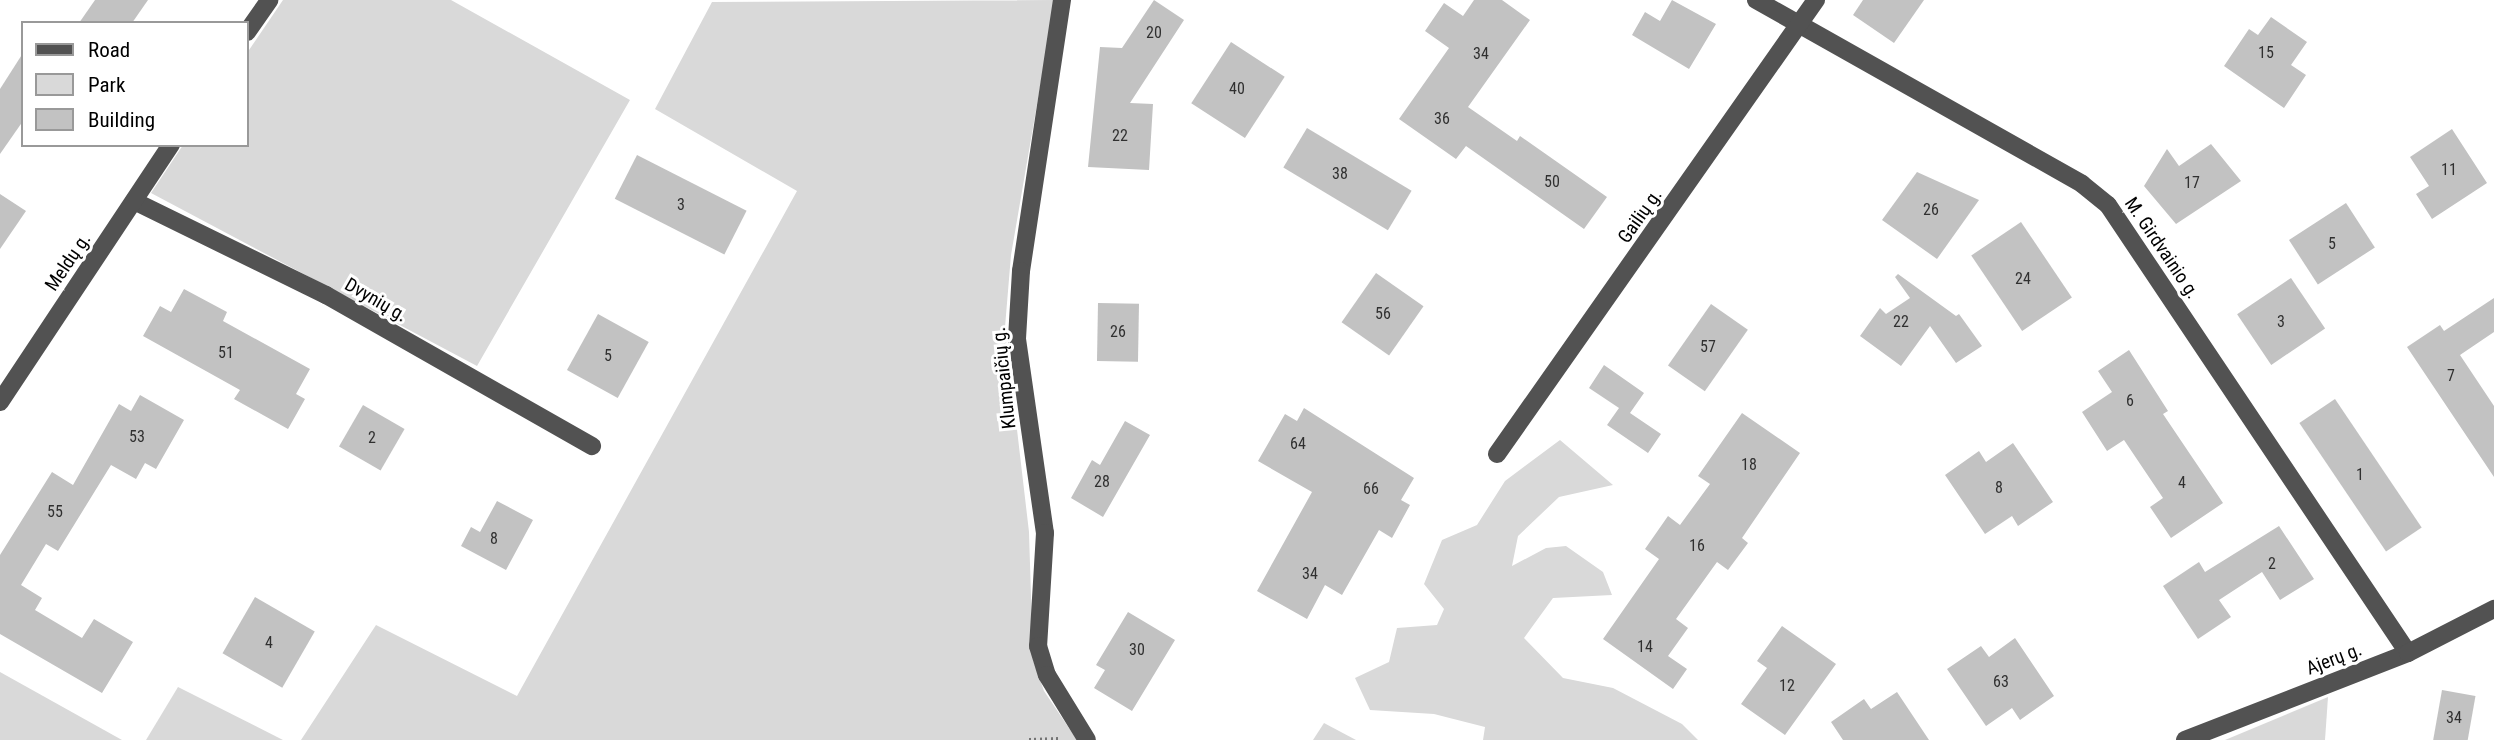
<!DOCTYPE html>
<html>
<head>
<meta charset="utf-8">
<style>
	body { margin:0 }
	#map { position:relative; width:2494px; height:740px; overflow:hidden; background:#fff; font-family:"Roboto Condensed",sans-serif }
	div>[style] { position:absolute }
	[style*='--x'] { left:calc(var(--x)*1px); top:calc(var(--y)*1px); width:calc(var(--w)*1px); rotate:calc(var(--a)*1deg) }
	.green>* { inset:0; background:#d9d9d9 }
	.building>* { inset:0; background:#c2c2c2; transform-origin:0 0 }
	.path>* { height:4.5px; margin-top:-2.25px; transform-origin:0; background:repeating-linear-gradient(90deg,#747474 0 2px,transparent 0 5.5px) }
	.minor>* { height:18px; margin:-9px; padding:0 9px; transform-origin:9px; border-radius:9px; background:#525252 }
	span { translate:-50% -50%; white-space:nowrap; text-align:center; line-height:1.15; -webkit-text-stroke:6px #fff; paint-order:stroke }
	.number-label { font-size:16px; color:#303030 }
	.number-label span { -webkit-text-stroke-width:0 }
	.street-label { font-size:19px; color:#000 }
	.legend { position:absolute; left:21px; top:21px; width:228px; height:126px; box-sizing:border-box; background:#fff; border:2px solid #999; margin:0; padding:9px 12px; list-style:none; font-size:21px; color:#000 }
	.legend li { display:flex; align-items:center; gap:14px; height:35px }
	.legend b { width:35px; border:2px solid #999 }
</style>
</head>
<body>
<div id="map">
	<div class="green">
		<div style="clip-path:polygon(283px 0,451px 0,630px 100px,477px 366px,151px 193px,183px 145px,247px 145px,247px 53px)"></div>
		<div style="clip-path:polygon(1055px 0,1011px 255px,1005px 327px,1029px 532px,1033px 660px,1044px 691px,1077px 740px,301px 740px,376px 625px,517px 696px,797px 191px,655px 109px,712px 2px)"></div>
		<div style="clip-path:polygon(1560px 440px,1613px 485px,1559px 497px,1518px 536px,1512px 566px,1546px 548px,1566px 546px,1603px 572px,1612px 595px,1553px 598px,1524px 638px,1563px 678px,1613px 688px,1682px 724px,1698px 740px,1483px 740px,1485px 727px,1434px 714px,1370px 710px,1355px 678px,1389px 662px,1397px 628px,1437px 625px,1444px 609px,1424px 584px,1442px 540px,1477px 525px,1505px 481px)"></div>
		<div style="clip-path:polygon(0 672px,122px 740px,0 740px)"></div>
		<div style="clip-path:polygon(178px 687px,283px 740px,146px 740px)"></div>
		<div style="clip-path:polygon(2328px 697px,2325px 740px,2225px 740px)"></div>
		<div style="clip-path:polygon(1324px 723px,1356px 740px,1313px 740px)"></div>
	</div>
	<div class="building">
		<div style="clip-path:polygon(95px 0,148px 0,132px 23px,79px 23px)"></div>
		<div style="clip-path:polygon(1154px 0,1184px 20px,1130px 103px,1153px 104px,1149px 170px,1088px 167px,1100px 47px,1122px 48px)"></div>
		<div style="clip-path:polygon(1474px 0,1502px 0,1530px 20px,1468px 107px,1517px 141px,1520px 136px,1607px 197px,1584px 229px,1466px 146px,1456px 159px,1399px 119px,1449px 48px,1425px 31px,1444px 3px,1463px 16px)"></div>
		<div style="clip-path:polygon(1672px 0,1716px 24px,1689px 69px,1632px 35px,1645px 12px,1660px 21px)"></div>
		<div style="clip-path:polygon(1863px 0,1924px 0,1894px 43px,1853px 15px)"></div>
		<div style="clip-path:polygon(2271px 17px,2307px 42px,2291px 65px,2306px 75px,2284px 108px,2224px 66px,2249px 29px,2258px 35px)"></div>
		<div style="left:1231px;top:42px;width:64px;height:73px;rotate:33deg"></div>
		<div style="clip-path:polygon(23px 53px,23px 121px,0 154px,0 89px)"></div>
		<div style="left:1307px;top:128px;width:122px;height:46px;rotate:31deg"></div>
		<div style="clip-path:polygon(2452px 129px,2487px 183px,2432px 219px,2416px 194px,2429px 186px,2410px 157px)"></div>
		<div style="clip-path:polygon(2211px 144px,2241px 181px,2176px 224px,2144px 186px,2167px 149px,2179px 166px)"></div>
		<div style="left:637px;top:155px;width:123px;height:49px;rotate:27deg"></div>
		<div style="clip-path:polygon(1917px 172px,1979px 200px,1937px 259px,1882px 220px)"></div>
		<div style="clip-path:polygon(0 194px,26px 211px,0 249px)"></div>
		<div style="left:2346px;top:203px;width:53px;height:68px;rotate:57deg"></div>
		<div style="left:2021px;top:222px;width:91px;height:60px;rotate:56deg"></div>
		<div style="left:1376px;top:273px;width:58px;height:60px;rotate:35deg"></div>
		<div style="clip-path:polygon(1898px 274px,1956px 316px,1959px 314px,1982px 346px,1956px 363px,1930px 326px,1901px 366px,1860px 336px,1880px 308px,1886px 314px,1910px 298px,1895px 277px)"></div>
		<div style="left:2291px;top:278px;width:61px;height:65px;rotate:56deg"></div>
		<div style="clip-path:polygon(184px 289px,227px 312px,223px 321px,310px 369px,296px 394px,305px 399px,288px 429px,234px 399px,240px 390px,143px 336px,160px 306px,171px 312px)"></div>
		<div style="clip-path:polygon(2494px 298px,2494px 332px,2460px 355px,2494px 406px,2494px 477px,2407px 347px,2440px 325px,2444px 331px)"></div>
		<div style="left:1098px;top:303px;width:41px;height:58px;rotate:1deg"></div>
		<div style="left:1711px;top:304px;width:45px;height:75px;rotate:35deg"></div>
		<div style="left:598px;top:314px;width:58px;height:64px;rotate:29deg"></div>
		<div style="clip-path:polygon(2129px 350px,2168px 411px,2163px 414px,2223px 503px,2171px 538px,2150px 507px,2163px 498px,2124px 440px,2107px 451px,2082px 412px,2112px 392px,2098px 371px)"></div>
		<div style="clip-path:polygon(1604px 365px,1644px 393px,1630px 413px,1661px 434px,1648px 453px,1607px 425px,1619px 408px,1589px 388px)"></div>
		<div style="clip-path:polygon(140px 395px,184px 420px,156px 469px,145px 463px,136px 479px,111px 465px,58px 551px,46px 544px,21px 585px,42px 598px,35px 610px,82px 638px,94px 619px,133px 642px,102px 693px,0 634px,0 555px,52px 472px,73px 485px,119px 404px,131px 411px)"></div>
		<div style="left:2335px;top:399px;width:155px;height:43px;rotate:56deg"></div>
		<div style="left:363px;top:405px;width:48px;height:48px;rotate:30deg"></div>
		<div style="clip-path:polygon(1304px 408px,1414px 478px,1401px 500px,1410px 505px,1392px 538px,1379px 530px,1342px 595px,1325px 585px,1307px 619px,1257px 591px,1312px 492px,1258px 461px,1285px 414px,1297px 421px)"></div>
		<div style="clip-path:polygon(1742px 413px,1800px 453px,1742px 538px,1748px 543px,1728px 570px,1717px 562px,1676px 619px,1688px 628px,1668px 656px,1687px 669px,1673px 689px,1603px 639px,1659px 559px,1645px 549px,1668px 516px,1680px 525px,1710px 484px,1698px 476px)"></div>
		<div style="clip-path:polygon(1125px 421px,1150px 435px,1103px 517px,1071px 498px,1092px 460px,1100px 465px)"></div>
		<div style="clip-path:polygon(2013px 443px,2053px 502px,2018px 526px,2012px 516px,1985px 534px,1945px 475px,1979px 451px,1986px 462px)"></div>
		<div style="clip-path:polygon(497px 501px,533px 520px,506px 570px,461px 546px,471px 527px,480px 532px)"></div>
		<div style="clip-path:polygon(2279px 526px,2314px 579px,2280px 600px,2262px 572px,2219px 600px,2231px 617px,2198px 639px,2163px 586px,2199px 562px,2205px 572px)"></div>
		<div style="left:255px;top:597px;width:69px;height:65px;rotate:30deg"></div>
		<div style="clip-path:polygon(1128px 612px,1175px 640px,1132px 711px,1094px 688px,1105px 670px,1096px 665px)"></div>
		<div style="clip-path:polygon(1782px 626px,1836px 664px,1785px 735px,1741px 704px,1767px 668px,1757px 661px)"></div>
		<div style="clip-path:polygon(2015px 638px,2054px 696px,2020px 720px,2012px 708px,1986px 726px,1947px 669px,1981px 646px,1989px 657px)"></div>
		<div style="left:2442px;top:690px;width:34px;height:51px;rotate:10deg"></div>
		<div style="clip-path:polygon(1897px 692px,1929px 740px,1843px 740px,1831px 722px,1864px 699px,1871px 709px)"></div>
	</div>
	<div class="path">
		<div style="--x:1029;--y:740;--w:30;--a:-2"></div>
	</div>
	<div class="minor">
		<div style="--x:1062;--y:0;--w:274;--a:98.6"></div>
		<div style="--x:1021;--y:271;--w:68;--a:93.4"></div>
		<div style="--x:1017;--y:339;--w:196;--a:81.8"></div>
		<div style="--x:1045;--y:533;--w:113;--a:93.5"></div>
		<div style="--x:1038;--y:646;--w:30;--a:73"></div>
		<div style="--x:1047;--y:675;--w:76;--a:58.4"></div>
		<div style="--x:1756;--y:0;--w:374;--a:29.4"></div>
		<div style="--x:2082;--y:184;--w:33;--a:39"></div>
		<div style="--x:2108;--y:205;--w:539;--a:56.19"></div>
		<div style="--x:247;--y:32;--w:39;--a:-55"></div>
		<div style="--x:134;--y:201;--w:214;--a:26.1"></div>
		<div style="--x:326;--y:295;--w:306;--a:29.6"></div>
		<div style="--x:0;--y:402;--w:309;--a:-56.4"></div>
		<div style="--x:1497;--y:454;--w:555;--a:-54.91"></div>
		<div style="--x:2185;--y:740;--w:239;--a:-21.3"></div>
		<div style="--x:2408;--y:653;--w:97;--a:-27.1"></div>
	</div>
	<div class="number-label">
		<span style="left:1154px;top:33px">20</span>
		<span style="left:2266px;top:53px">15</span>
		<span style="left:1481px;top:54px">34</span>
		<span style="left:1237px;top:89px">40</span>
		<span style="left:1442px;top:119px">36</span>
		<span style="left:1120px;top:136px">22</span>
		<span style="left:2449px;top:170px">11</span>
		<span style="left:1340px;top:174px">38</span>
		<span style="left:1552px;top:182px">50</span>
		<span style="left:2192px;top:183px">17</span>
		<span style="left:681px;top:205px">3</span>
		<span style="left:1931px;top:210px">26</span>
		<span style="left:2332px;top:244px">5</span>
		<span style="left:2023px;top:279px">24</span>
		<span style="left:1383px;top:314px">56</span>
		<span style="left:1901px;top:322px">22</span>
		<span style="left:2281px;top:322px">3</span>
		<span style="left:1118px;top:332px">26</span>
		<span style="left:1708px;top:347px">57</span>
		<span style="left:226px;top:353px">51</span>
		<span style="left:608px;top:356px">5</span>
		<span style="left:2451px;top:376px">7</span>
		<span style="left:2130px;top:401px">6</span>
		<span style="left:137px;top:437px">53</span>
		<span style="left:372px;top:438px">2</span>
		<span style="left:1298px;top:444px">64</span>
		<span style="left:1749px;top:465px">18</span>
		<span style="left:2360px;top:475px">1</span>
		<span style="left:1102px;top:482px">28</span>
		<span style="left:2182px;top:483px">4</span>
		<span style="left:1999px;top:488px">8</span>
		<span style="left:1371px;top:489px">66</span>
		<span style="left:55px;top:512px">55</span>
		<span style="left:494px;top:539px">8</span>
		<span style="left:1697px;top:546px">16</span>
		<span style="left:2272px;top:564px">2</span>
		<span style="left:1310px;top:574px">34</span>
		<span style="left:269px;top:643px">4</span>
		<span style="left:1645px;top:647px">14</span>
		<span style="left:1137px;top:650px">30</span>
		<span style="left:2001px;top:682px">63</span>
		<span style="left:1787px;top:686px">12</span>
		<span style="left:2454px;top:718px">34</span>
	</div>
	<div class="street-label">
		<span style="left:1640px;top:216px;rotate:-55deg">Gailių g.</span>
		<span style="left:2162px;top:248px;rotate:56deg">M. Girdvainio g.</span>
		<span style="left:68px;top:262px;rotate:-56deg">Meldų g.</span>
		<span style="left:376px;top:300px;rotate:30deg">Dvynių g.</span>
		<span style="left:1004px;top:378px;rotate:-96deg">Klumpaičių g.</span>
		<span style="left:2334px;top:659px;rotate:-21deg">Ajerų g.</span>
	</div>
	<ul class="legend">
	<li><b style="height:9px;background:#525252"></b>Road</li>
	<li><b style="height:19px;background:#d9d9d9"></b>Park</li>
	<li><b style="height:19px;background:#c2c2c2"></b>Building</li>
	</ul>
</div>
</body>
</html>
